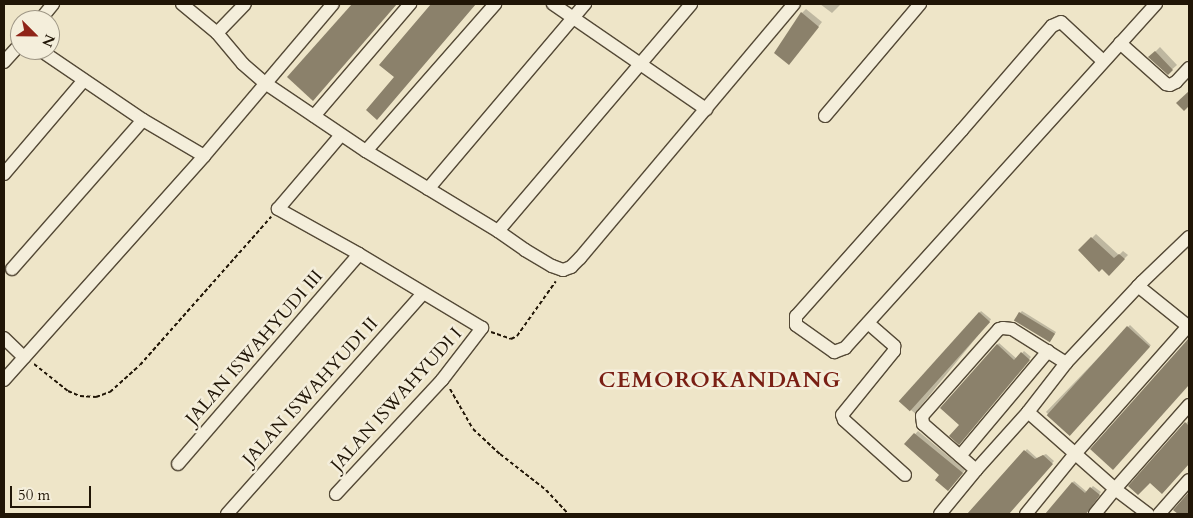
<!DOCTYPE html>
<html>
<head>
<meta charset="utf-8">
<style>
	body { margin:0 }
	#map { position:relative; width:1193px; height:518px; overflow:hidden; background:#eee5c8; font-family:Cardo,serif }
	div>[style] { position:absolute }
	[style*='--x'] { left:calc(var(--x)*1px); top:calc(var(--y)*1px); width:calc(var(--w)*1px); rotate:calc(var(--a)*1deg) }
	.shadow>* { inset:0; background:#0003; transform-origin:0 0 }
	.building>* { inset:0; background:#8b816b; transform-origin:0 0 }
	.path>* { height:2px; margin-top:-1px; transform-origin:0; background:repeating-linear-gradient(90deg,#201506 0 4px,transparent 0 6.5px) }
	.roads { filter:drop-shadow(1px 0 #544936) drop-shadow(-1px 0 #544936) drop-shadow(0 1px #544936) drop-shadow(0 -1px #544936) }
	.street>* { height:12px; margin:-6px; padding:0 6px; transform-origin:6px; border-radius:6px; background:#f4eedb }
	span { translate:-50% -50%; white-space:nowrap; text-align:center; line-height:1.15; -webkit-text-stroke:5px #f4eedb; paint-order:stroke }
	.street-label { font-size:18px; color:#201506 }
	.district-label { font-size:22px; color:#7a1f14; font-weight:700; letter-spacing:1px }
	.frame { position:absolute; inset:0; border:5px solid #201506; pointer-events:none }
	.north { position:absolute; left:10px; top:10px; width:50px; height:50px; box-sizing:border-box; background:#f4eedb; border:1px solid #9f9786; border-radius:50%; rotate:113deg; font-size:14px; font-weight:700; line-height:20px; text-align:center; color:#201506 }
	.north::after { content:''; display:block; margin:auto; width:18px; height:22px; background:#8f2418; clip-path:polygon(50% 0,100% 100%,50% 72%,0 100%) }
	.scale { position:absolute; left:10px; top:486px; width:81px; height:22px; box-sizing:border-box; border:2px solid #201506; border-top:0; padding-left:6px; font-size:15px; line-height:18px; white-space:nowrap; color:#201506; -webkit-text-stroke:4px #f4eedb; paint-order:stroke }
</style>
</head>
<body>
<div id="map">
	<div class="shadow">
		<div style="clip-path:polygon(820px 4px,841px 4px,832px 13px)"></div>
		<div style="clip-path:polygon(806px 9px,822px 22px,793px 59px,802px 13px)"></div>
		<div style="clip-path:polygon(1160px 47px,1177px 65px,1168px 73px,1150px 57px)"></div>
		<div style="clip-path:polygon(1096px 234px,1119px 255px,1123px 251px,1128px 255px,1109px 274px,1080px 250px)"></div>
		<div style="left:981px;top:311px;width:13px;height:121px;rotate:39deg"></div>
		<div style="clip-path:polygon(1022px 311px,1056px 332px,1051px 340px,1020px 313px)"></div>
		<div style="left:1130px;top:325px;width:29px;height:121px;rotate:44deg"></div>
		<div style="clip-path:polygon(999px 343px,1017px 359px,1024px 351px,1031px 357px,959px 443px,960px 424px,942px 408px)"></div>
		<div style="clip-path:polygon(1189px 420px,1189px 463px,1162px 492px,1150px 481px,1130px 486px)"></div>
		<div style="clip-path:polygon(918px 431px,965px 470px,951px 487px,941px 475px,906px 444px)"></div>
		<div style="clip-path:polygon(1027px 449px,1037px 458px,1046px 454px,1054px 461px,1008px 514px,969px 514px)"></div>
		<div style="clip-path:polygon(1074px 481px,1087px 492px,1093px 486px,1101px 492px,1083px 514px,1046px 514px)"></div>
	</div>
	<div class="building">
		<div style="clip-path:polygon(352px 4px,397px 4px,313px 101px,287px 77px)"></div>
		<div style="clip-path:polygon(431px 4px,476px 4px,377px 120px,366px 110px,394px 77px,379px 65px)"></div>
		<div style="clip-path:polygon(801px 12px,819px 27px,789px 65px,774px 53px)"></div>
		<div style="clip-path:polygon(1155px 51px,1173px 70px,1168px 75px,1148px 57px)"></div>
		<div style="clip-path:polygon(1189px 91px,1189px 106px,1184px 111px,1176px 103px)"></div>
		<div style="clip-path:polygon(1091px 237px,1114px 258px,1119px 254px,1125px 259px,1109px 276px,1102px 269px,1099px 272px,1078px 250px)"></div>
		<div style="left:979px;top:312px;width:15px;height:120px;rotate:42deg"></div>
		<div style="left:1019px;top:312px;width:42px;height:10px;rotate:31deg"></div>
		<div style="left:1127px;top:326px;width:31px;height:120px;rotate:42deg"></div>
		<div style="clip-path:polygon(1189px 338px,1189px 385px,1113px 470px,1090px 449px)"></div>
		<div style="clip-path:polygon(997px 344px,1014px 360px,1021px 352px,1030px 360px,959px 445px,949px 436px,959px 425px,940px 408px)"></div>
		<div style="clip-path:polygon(1185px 422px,1189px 426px,1189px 464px,1162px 494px,1150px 483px,1138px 495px,1128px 486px)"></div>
		<div style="clip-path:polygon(914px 433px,963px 473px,948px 491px,935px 480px,939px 475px,904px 444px)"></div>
		<div style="clip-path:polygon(1024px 450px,1035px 459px,1043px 455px,1053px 464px,1009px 514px,967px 514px)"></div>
		<div style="clip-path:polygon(1072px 482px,1085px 493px,1090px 487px,1100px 495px,1086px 514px,1045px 514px)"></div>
		<div style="clip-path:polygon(1189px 492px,1189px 514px,1178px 514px,1173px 510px)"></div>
	</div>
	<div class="path">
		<div style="--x:491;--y:332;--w:21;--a:19"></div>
		<div style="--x:511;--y:339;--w:7;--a:-27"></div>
		<div style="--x:517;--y:336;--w:67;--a:-54.7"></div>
		<div style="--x:34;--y:364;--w:43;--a:38.5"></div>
		<div style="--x:68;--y:391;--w:13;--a:23"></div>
		<div style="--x:80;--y:396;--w:16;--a:4"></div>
		<div style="--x:96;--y:397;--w:15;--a:-20"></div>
		<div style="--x:110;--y:392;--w:40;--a:-42"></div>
		<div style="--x:140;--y:365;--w:198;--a:-48.5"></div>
		<div style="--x:450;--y:389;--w:46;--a:60.1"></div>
		<div style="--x:473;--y:429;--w:37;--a:43"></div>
		<div style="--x:500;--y:454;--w:58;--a:38"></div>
		<div style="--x:546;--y:490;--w:33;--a:47"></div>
	</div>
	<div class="roads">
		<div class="street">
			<div style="--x:182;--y:4;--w:45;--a:39.6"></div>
			<div style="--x:217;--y:33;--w:40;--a:-46"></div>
			<div style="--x:553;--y:4;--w:186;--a:34.5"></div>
			<div style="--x:40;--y:20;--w:21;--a:-51"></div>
			<div style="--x:217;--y:33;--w:40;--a:50"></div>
			<div style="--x:243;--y:64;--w:29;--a:41"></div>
			<div style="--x:265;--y:83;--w:122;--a:34"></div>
			<div style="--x:366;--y:151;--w:154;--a:31.2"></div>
			<div style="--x:498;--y:231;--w:33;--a:35"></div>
			<div style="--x:525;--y:250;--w:31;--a:31"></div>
			<div style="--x:552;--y:266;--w:12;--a:20"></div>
			<div style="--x:563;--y:270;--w:9;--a:-21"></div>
			<div style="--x:571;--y:267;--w:13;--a:-45"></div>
			<div style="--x:580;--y:258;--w:332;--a:-49.9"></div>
			<div style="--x:1120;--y:43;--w:62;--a:41.7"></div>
			<div style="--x:1166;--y:84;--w:4;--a:14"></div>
			<div style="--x:1170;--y:85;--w:7;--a:-27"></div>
			<div style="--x:1176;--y:82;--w:19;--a:-47"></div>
			<div style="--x:40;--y:50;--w:125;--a:34.2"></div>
			<div style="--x:143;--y:120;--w:71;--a:30.5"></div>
			<div style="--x:1103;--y:61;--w:57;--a:-137.1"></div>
			<div style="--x:1061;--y:22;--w:10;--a:156"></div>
			<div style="--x:1052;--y:26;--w:138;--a:130.9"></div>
			<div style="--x:962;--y:130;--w:249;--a:131.7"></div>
			<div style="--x:796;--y:316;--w:9;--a:90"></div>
			<div style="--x:796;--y:325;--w:47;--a:35.4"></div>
			<div style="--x:834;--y:352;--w:12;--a:-20"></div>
			<div style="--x:845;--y:348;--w:464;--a:-47.9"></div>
			<div style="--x:4;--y:62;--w:24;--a:-48"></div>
			<div style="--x:314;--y:116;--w:148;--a:-49.4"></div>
			<div style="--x:825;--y:116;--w:147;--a:-49.7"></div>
			<div style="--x:366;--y:151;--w:196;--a:-48.7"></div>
			<div style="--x:4;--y:174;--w:123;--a:-49.6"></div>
			<div style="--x:428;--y:189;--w:243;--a:-49.7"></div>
			<div style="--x:498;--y:231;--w:298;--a:-49.6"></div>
			<div style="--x:12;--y:269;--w:198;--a:-48.7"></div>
			<div style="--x:1138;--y:286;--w:65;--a:38.8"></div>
			<div style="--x:868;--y:323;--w:35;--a:41"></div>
			<div style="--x:894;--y:346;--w:5;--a:90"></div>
			<div style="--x:894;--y:351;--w:82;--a:129.1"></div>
			<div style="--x:842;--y:415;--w:5;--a:68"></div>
			<div style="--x:844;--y:420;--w:82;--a:42"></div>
			<div style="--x:4;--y:338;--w:28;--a:44"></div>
			<div style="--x:4;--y:380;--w:300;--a:-48.2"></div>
			<div style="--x:204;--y:156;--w:199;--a:-49.7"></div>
			<div style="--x:1028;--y:412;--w:116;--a:41.5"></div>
			<div style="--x:1115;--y:489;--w:32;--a:129"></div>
			<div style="--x:960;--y:456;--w:137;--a:-50"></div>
			<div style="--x:178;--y:464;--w:277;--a:-49.2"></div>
			<div style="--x:976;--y:470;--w:70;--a:-139"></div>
			<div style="--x:923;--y:424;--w:8;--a:-97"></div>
			<div style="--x:922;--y:416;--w:116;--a:-48.5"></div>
			<div style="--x:999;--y:329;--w:4;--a:-14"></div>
			<div style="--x:1003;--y:328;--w:9;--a:6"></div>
			<div style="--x:1012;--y:329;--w:64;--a:32.2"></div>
			<div style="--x:336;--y:494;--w:156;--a:-47.1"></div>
			<div style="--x:442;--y:380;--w:66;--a:-52.4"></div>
			<div style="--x:482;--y:328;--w:144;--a:-149"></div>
			<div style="--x:359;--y:254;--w:93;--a:-150.9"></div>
			<div style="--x:278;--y:209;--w:97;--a:-49.6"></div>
			<div style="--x:227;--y:514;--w:294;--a:-48.4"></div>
			<div style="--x:940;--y:514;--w:57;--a:-50.7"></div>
			<div style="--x:976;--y:470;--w:78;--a:-48.1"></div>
			<div style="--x:1028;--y:412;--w:62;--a:-52.2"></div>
			<div style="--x:1066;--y:363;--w:111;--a:-46.8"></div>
			<div style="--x:1142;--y:282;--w:65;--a:-43.8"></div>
			<div style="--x:1026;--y:514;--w:76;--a:-50.9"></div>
			<div style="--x:1074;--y:455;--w:172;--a:-48.5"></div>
			<div style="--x:1148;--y:514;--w:41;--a:-142.9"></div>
			<div style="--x:1115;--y:489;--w:112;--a:-48.6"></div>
			<div style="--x:1159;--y:514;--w:45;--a:-48.6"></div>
		</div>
	</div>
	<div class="street-label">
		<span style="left:255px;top:348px;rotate:-49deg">JALAN ISWAHYUDI III</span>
		<span style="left:311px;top:392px;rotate:-48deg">JALAN ISWAHYUDI II</span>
		<span style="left:397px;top:400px;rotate:-48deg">JALAN ISWAHYUDI I</span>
	</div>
	<div class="district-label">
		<span style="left:720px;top:381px">CEMOROKANDANG</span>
	</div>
	<div class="frame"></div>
	<div class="north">N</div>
	<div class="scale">50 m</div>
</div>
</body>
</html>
